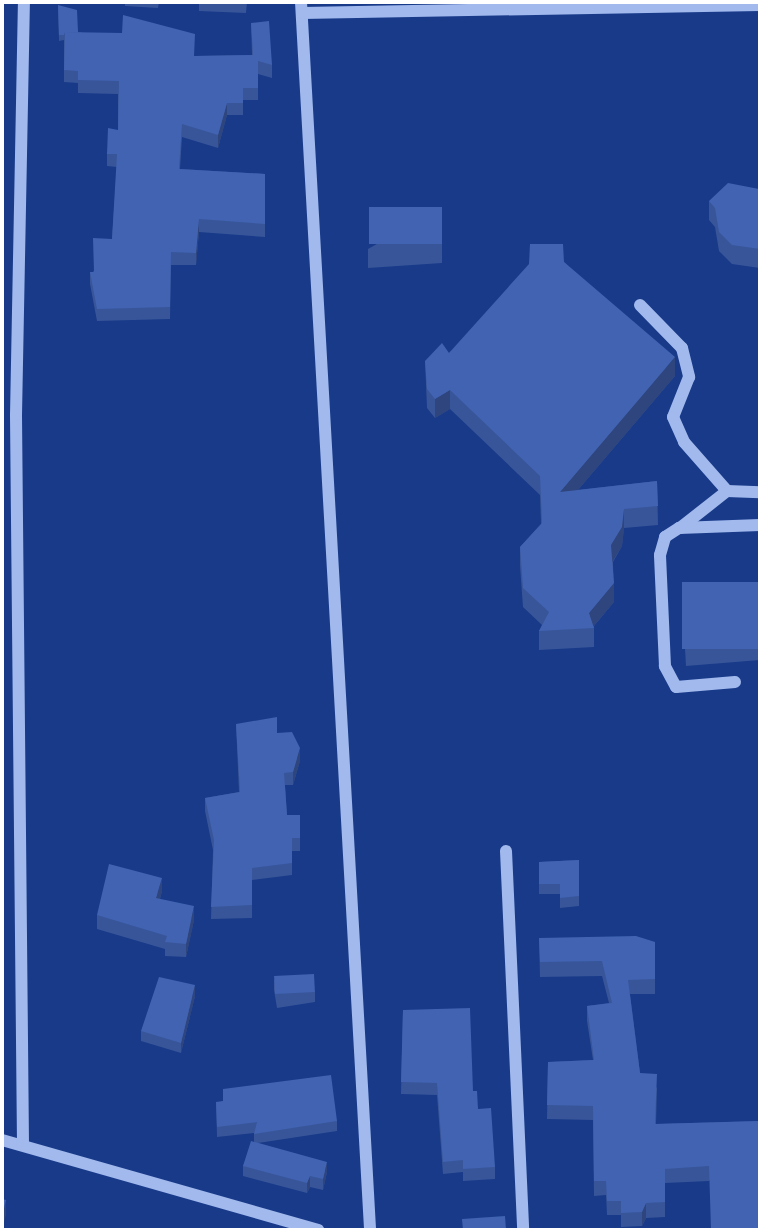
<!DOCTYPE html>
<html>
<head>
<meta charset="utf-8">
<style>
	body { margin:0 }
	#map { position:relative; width:762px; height:1232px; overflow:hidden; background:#183a89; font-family:"Work Sans",sans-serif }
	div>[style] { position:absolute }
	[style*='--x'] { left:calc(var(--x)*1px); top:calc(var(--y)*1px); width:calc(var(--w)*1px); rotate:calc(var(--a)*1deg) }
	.minor>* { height:12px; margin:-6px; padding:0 6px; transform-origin:6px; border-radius:6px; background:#a1b9ed }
	.wall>* { inset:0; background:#385599 }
	.shaded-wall>* { inset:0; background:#2e457d }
	.building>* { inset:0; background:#4163b2; transform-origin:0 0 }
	span { translate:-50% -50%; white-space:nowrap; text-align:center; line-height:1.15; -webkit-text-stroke:5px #183a89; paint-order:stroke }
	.frame { position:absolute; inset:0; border:4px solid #fff; pointer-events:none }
</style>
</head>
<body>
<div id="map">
	<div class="minor">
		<div style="--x:301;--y:2;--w:1230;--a:86.78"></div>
		<div style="--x:302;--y:13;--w:458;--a:-1"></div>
		<div style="--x:640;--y:305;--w:60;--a:45.7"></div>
		<div style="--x:682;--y:348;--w:30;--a:76"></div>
		<div style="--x:689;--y:377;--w:43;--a:111.8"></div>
		<div style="--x:673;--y:417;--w:27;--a:66"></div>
		<div style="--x:684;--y:442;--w:65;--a:48.7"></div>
		<div style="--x:727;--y:491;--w:33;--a:2"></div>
		<div style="--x:680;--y:528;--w:60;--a:-38.2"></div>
		<div style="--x:735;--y:682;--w:59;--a:175.2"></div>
		<div style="--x:676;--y:687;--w:24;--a:-118"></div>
		<div style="--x:665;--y:666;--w:111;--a:-92.6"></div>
		<div style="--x:660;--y:555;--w:19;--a:-74"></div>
		<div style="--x:665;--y:537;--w:17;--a:-33"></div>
		<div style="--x:679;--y:528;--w:81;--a:-2.1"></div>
		<div style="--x:506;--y:851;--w:379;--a:87.4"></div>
		<div style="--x:2;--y:1140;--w:329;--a:15.9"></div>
		<div style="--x:23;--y:1145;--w:730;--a:-90.55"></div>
		<div style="--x:16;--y:415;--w:413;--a:-88.9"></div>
	</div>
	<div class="wall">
		<div style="clip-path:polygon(125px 2px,159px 2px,158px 8px,125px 6px)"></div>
		<div style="clip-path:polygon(199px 2px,247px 2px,246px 13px,199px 11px)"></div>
		<div style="clip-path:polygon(58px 5px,78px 32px,195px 56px,252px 55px,251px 23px,272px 65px,272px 78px,258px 74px,258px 100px,243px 100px,243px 115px,227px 115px,218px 148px,182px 137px,180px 169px,265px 174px,265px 237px,199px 232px,196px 265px,171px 265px,170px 319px,97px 321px,90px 284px,90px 272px,93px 272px,112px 239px,117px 167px,107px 166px,107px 154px,118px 130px,118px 94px,78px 93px,78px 83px,64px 82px,64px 40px,59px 41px)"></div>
		<div style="clip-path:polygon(760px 190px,760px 268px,732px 264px,719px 251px,715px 227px,709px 220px,709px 201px)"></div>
		<div style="clip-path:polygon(442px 207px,442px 263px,368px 268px,368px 249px)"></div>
		<div style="clip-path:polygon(564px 262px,675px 376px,578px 490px,657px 481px,658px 525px,624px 528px,622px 546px,613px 562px,614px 602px,594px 626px,594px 647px,539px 650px,539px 631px,542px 625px,523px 607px,520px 566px,520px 547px,541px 524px,540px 495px,450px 409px,435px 418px,427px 408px,425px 361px,449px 353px)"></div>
		<div style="clip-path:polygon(760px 582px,760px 660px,686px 666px,682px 597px)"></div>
		<div style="clip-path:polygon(236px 724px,277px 733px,300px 761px,293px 785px,285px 785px,287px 815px,300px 815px,300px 851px,292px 851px,292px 875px,252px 880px,252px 918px,211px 919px,213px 850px,205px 811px,205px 798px,239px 792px)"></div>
		<div style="clip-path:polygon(579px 860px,579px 906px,560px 908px,560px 894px,539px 894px,539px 862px)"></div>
		<div style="clip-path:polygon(162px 891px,160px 899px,194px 920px,186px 957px,165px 956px,165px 949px,97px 929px,97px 915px)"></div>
		<div style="clip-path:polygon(539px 938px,655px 942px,655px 994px,630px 994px,640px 1073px,657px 1088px,656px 1124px,760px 1121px,709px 1181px,665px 1183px,665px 1217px,646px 1218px,642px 1226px,621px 1227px,621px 1215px,607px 1215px,606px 1195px,594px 1196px,593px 1120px,547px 1119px,548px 1062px,593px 1060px,587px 1021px,587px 1006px,609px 1003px,602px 976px,540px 977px)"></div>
		<div style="clip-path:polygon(274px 980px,315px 992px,315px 1002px,277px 1008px,274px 990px)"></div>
		<div style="clip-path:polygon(195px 996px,181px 1053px,141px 1041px,141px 1031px)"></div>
		<div style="clip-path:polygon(403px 1010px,473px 1091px,495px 1167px,495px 1179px,463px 1181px,463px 1172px,443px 1174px,437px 1095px,401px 1094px)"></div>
		<div style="clip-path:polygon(216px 1102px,337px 1121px,337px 1131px,258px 1143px,327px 1172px,323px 1190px,310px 1187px,307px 1193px,243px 1176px,243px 1166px,254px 1142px,254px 1133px,217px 1137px)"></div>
	</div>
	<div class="shaded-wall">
		<div style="clip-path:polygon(227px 103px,227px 115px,218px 148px,218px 135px)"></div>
		<div style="clip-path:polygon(199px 219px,199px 232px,196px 265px,196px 253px)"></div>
		<div style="clip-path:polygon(675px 357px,675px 376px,560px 511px,560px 492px)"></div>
		<div style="clip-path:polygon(450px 390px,450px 409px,435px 418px,435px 399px)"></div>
		<div style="clip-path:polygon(624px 509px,624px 528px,622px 546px,611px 564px,611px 545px)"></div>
		<div style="clip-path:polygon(614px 583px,614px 602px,592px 628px,589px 613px)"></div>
		<div style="clip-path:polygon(300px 748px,300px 761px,293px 785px,293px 772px)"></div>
		<div style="clip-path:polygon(162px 878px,162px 891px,156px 912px,156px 898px)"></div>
		<div style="clip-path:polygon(194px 906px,194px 920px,186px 957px,186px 944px)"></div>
		<div style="clip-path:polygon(195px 985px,195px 996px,181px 1053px,181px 1043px)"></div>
		<div style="clip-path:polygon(327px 1162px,327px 1172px,323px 1190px,323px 1179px)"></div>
		<div style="clip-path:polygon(310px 1176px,310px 1187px,307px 1193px,307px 1183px)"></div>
		<div style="clip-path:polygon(6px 1200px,6px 1215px,2px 1230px,2px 1217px)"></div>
		<div style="clip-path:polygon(646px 1203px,646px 1218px,642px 1226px,642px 1212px)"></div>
	</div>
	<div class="building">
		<div style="clip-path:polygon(58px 5px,77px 10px,78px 32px,65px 32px,64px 35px,59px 35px)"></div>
		<div style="clip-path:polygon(123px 15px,195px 34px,194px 56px,253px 55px,251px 23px,269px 21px,272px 65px,258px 61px,258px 88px,243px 88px,243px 103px,227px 103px,218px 135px,182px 124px,179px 169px,265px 174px,265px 224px,199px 219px,196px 253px,171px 252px,170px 307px,97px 309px,90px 272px,94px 272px,93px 238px,112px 239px,117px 154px,107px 154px,108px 128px,118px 130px,119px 81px,78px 80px,78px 71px,64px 70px,65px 32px,122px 33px)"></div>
		<div style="clip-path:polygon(728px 183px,759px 189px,760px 190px,760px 249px,732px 245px,719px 232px,715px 208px,709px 201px)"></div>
		<div style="left:442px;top:207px;width:37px;height:73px;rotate:90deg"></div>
		<div style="clip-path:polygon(530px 244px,563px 244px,564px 262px,675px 357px,560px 492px,657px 481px,658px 506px,624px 509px,622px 527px,611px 545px,614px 583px,589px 613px,594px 628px,539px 631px,549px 612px,523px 588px,520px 547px,542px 523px,540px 476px,450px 390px,435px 399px,427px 389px,425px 361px,442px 343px,449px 353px,529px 264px)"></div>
		<div style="left:760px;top:582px;width:67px;height:78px;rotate:90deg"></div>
		<div style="clip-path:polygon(277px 717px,277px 733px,292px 732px,300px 748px,293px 772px,284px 773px,287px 815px,300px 815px,300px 838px,292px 838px,292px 863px,252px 868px,252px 905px,211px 907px,214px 840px,205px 798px,240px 792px,236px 724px)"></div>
		<div style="clip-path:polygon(579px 860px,579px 896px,560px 898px,560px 884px,539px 884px,539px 862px)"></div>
		<div style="clip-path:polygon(109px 864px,162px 878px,156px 898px,194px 906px,186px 944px,165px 942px,167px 936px,97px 915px)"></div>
		<div style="clip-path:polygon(636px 936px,655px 942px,655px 979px,628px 980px,640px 1073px,657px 1074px,655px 1124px,760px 1121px,760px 1230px,711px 1230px,709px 1166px,665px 1169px,665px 1202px,646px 1203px,642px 1212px,621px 1213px,621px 1201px,607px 1201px,606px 1181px,594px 1181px,593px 1106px,547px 1105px,548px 1062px,594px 1060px,587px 1006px,612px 1003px,602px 961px,540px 962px,539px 938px)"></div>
		<div style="left:314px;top:974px;width:18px;height:40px;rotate:87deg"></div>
		<div style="clip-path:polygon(159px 977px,195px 985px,181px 1043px,141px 1031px)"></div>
		<div style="clip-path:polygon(470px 1008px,473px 1091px,477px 1091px,478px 1109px,491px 1108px,495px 1167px,463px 1169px,463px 1160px,443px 1162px,437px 1083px,401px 1082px,403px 1010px)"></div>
		<div style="clip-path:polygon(331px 1075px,337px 1121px,254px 1134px,257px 1122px,217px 1127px,216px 1102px,223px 1101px,223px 1089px)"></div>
		<div style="clip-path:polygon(251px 1141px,327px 1162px,323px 1179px,310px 1176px,307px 1183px,243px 1166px)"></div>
		<div style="clip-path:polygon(2px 1199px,6px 1200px,2px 1217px)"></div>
		<div style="clip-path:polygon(505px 1216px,506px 1230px,463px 1230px,462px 1219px)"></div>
	</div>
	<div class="frame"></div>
</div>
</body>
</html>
